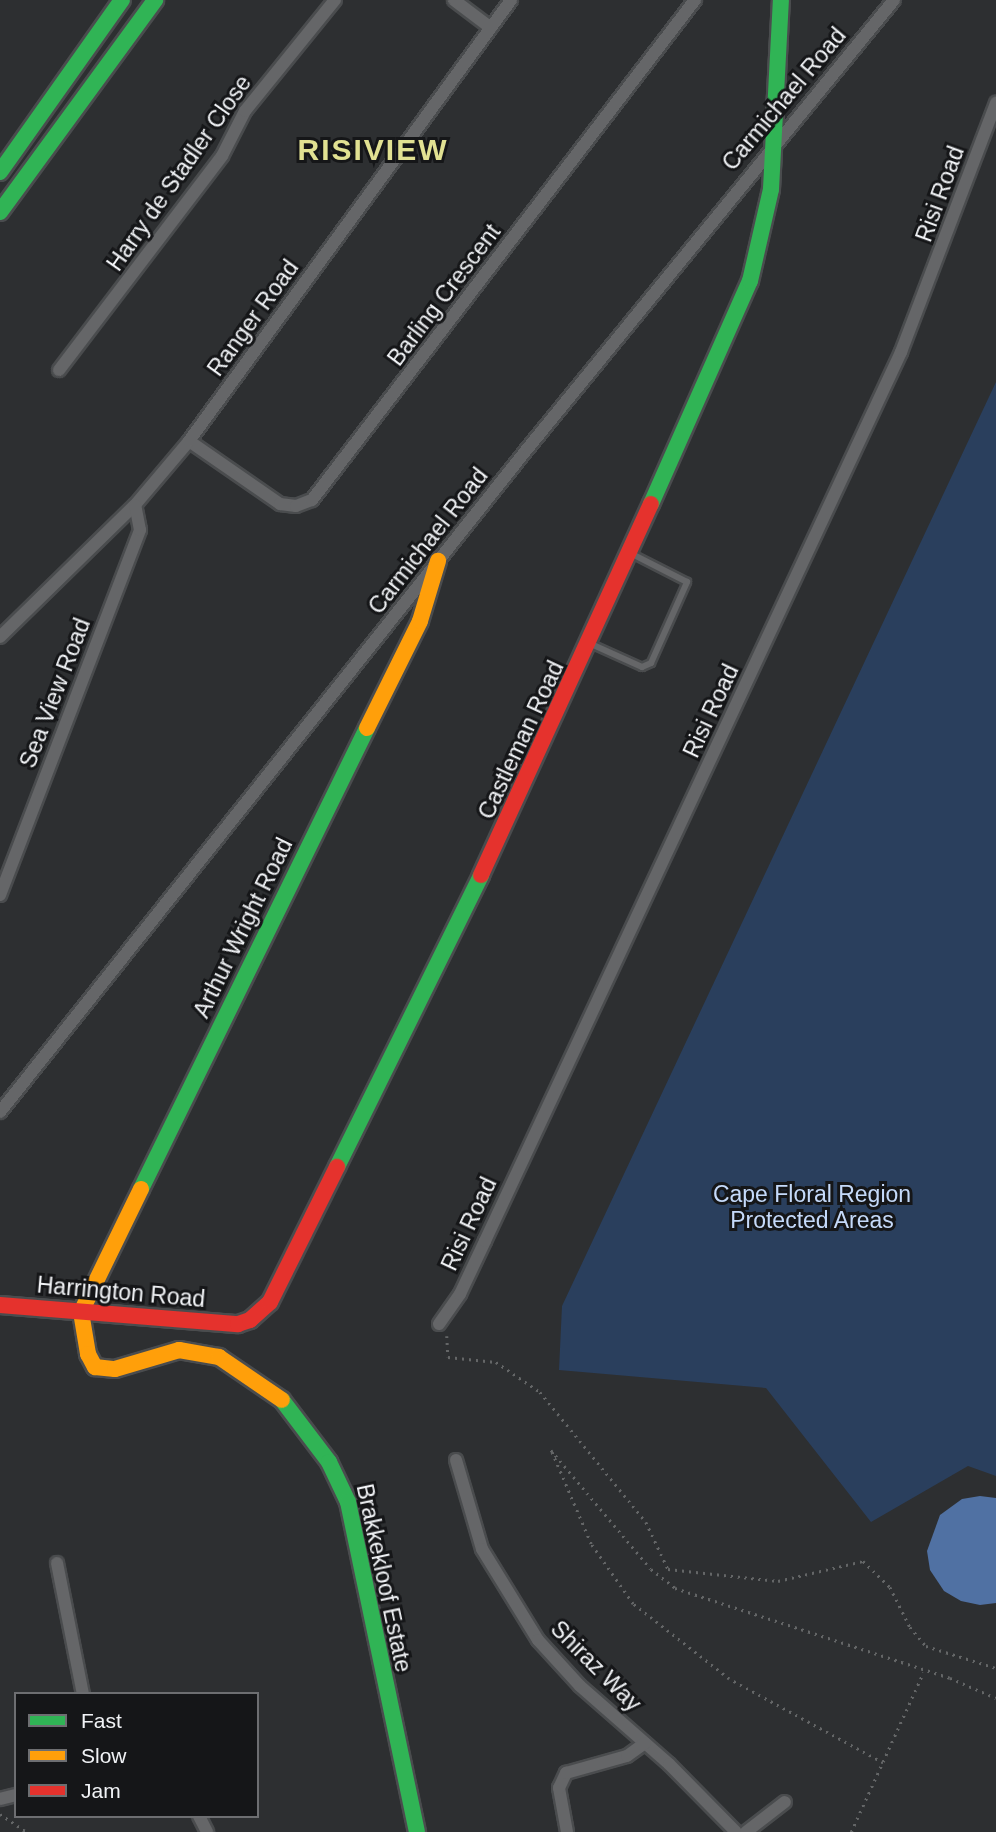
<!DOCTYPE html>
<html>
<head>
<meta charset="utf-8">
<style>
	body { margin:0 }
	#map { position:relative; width:996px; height:1832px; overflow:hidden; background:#2d2f31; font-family:Helvetica,sans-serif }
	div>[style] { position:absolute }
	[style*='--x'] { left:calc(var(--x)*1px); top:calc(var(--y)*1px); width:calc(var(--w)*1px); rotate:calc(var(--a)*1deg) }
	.green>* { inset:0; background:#2a3f5d }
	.water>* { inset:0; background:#5071a3 }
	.path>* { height:2.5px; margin-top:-1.25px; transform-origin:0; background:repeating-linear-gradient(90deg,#646667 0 2px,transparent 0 7px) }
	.roads { filter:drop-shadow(2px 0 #4a4c4e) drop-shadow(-2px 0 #4a4c4e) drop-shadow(0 2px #4a4c4e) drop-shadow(0 -2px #4a4c4e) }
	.lane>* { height:6px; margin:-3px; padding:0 3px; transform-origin:3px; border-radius:3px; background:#656668 }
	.street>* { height:12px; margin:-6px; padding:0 6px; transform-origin:6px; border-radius:6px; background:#656668 }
	.fast>* { height:16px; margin:-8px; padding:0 8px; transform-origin:8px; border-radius:8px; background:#30b455 }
	.slow>* { height:16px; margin:-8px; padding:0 8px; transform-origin:8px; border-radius:8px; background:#ff9f0a }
	.jam>* { height:16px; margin:-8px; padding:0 8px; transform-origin:8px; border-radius:8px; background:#e5322d }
	span { translate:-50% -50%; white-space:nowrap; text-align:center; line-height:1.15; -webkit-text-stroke:6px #151618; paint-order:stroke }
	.street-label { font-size:23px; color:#f1f3f6 }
	.park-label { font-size:23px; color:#c5dafa }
	.district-label { font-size:30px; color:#e1e192; font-weight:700; letter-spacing:2px }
	.legend { position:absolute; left:14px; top:1692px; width:245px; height:126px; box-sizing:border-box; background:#151618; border:2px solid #6d6e71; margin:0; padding:9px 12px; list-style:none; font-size:21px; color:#f1f3f6 }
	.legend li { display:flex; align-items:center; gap:14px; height:35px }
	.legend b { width:35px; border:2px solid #6d6e71 }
</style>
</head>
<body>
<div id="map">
	<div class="green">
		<div style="clip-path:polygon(996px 382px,996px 1476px,968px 1466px,871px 1522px,766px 1388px,559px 1370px,562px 1306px)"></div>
	</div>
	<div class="water">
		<div style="clip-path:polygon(980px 1496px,996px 1498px,996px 1603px,980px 1605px,961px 1601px,944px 1591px,930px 1570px,927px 1551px,940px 1515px,962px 1499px)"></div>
	</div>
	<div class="path">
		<div style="--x:447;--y:1336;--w:21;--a:87"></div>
		<div style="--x:448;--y:1357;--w:48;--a:5.9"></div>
		<div style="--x:496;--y:1362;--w:53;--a:34.3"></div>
		<div style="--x:540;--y:1392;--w:168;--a:50.8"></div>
		<div style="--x:646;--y:1522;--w:52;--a:64.9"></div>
		<div style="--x:668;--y:1569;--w:111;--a:6.2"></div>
		<div style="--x:778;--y:1581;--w:87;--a:-13.2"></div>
		<div style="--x:863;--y:1561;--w:37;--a:44"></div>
		<div style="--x:890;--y:1587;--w:45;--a:63.4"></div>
		<div style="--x:910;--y:1627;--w:25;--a:50"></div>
		<div style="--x:926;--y:1646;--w:73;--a:17.4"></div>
		<div style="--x:883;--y:1763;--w:175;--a:-151.4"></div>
		<div style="--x:729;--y:1679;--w:122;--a:-142"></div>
		<div style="--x:633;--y:1604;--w:73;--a:-125"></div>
		<div style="--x:591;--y:1544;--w:102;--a:-113.1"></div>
		<div style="--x:551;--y:1450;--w:155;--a:50"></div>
		<div style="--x:651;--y:1569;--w:31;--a:38"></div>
		<div style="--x:675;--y:1588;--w:289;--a:18.1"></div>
		<div style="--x:950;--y:1678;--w:50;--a:23.5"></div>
		<div style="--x:0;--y:1814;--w:32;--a:34"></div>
		<div style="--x:851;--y:1832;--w:175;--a:-65.6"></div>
	</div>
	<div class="roads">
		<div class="lane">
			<div style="--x:591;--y:644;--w:56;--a:24.3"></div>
			<div style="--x:642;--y:667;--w:10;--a:-24"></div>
			<div style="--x:651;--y:663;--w:89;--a:-66"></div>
			<div style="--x:687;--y:582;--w:62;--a:-153"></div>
		</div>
		<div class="street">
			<div style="--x:454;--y:0;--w:46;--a:37.1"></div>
			<div style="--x:59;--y:370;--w:269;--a:-52.7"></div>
			<div style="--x:222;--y:156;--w:51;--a:-62.9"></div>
			<div style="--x:245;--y:111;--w:143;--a:-51"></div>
			<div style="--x:189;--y:441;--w:111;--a:34.7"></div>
			<div style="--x:280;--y:504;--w:16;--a:7"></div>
			<div style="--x:296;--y:506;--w:17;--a:-21"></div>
			<div style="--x:312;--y:500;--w:630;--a:-52.55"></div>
			<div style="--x:0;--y:637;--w:189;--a:-44.4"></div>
			<div style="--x:135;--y:505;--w:84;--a:-49.8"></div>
			<div style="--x:189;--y:441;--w:546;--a:-53.86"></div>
			<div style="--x:0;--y:895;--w:391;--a:-69"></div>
			<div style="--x:140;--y:530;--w:25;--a:-101"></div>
			<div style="--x:0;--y:1112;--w:848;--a:-51.51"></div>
			<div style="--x:528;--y:448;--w:578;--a:-50.75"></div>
			<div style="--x:439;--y:1324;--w:37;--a:-55"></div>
			<div style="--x:460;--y:1294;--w:59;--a:-64.7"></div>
			<div style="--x:485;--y:1241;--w:982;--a:-64.92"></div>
			<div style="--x:901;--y:352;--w:267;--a:-69.1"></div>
			<div style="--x:456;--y:1460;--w:93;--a:73.7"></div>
			<div style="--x:482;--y:1549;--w:107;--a:58.4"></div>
			<div style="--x:538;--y:1640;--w:62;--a:47.6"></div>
			<div style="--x:580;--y:1686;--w:118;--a:41.2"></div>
			<div style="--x:669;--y:1764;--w:95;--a:45.4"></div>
			<div style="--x:57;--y:1563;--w:134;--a:78.8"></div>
			<div style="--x:0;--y:1799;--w:16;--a:-14"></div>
			<div style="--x:199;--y:1816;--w:18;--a:63"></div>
			<div style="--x:567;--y:1832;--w:45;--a:-100.3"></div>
			<div style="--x:559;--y:1788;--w:17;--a:-65"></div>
			<div style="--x:566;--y:1773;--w:63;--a:-15.6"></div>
			<div style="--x:627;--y:1756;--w:22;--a:-36"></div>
			<div style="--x:746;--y:1832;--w:49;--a:-37.6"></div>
		</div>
		<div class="fast">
			<div style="--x:0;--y:172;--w:211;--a:-54.7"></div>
			<div style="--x:0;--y:212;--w:263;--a:-53.8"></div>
			<div style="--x:651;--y:504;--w:244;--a:-66.1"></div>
			<div style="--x:750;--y:281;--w:94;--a:-77.1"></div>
			<div style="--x:771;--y:189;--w:189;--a:-87"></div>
			<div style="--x:337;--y:1167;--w:326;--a:-63.7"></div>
			<div style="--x:141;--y:1189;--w:513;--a:-63.88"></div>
			<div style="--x:282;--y:1400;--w:78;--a:52.8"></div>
			<div style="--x:329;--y:1462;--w:44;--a:64.6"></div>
			<div style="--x:348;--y:1502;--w:337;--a:78.2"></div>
		</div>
		<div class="slow">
			<div style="--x:367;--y:728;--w:119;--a:-63.6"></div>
			<div style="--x:420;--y:621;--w:63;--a:-73.3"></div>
			<div style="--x:141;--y:1189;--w:137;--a:116"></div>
			<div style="--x:81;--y:1312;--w:43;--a:80.5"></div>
			<div style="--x:88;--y:1354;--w:15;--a:62"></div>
			<div style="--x:95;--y:1367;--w:20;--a:6"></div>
			<div style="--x:115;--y:1369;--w:67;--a:-16.5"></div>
			<div style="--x:179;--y:1350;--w:41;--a:9.9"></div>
			<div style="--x:219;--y:1357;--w:76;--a:34.3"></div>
		</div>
		<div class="jam">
			<div style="--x:481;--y:875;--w:408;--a:-65.4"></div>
			<div style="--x:0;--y:1305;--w:239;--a:4.6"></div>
			<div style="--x:238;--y:1324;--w:13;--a:-18"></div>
			<div style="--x:250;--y:1320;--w:27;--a:-42"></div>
			<div style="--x:270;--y:1302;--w:151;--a:-63.6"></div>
		</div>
	</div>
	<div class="street-label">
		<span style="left:784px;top:99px;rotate:-50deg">Carmichael Road</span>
		<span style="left:179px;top:173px;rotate:-55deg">Harry de Stadler Close</span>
		<span style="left:940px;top:194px;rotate:-70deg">Risi Road</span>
		<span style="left:444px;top:295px;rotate:-53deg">Barling Crescent</span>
		<span style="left:253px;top:318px;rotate:-54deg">Ranger Road</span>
		<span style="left:428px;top:541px;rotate:-52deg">Carmichael Road</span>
		<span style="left:55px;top:693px;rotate:-69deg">Sea View Road</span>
		<span style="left:711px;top:711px;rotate:-65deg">Risi Road</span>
		<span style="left:521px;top:740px;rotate:-65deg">Castleman Road</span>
		<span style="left:243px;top:928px;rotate:-64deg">Arthur Wright Road</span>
		<span style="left:469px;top:1224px;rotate:-65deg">Risi Road</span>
		<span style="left:121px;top:1292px;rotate:5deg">Harrington Road</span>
		<span style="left:384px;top:1578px;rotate:78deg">Brakkekloof Estate</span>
		<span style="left:596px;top:1666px;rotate:45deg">Shiraz Way</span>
	</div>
	<div class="park-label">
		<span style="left:812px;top:1207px">Cape Floral Region<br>Protected Areas</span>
	</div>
	<div class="district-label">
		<span style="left:373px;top:150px">RISIVIEW</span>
	</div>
	<ul class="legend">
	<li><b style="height:9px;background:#30b455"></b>Fast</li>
	<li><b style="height:9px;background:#ff9f0a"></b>Slow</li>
	<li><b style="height:9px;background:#e5322d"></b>Jam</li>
	</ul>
</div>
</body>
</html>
